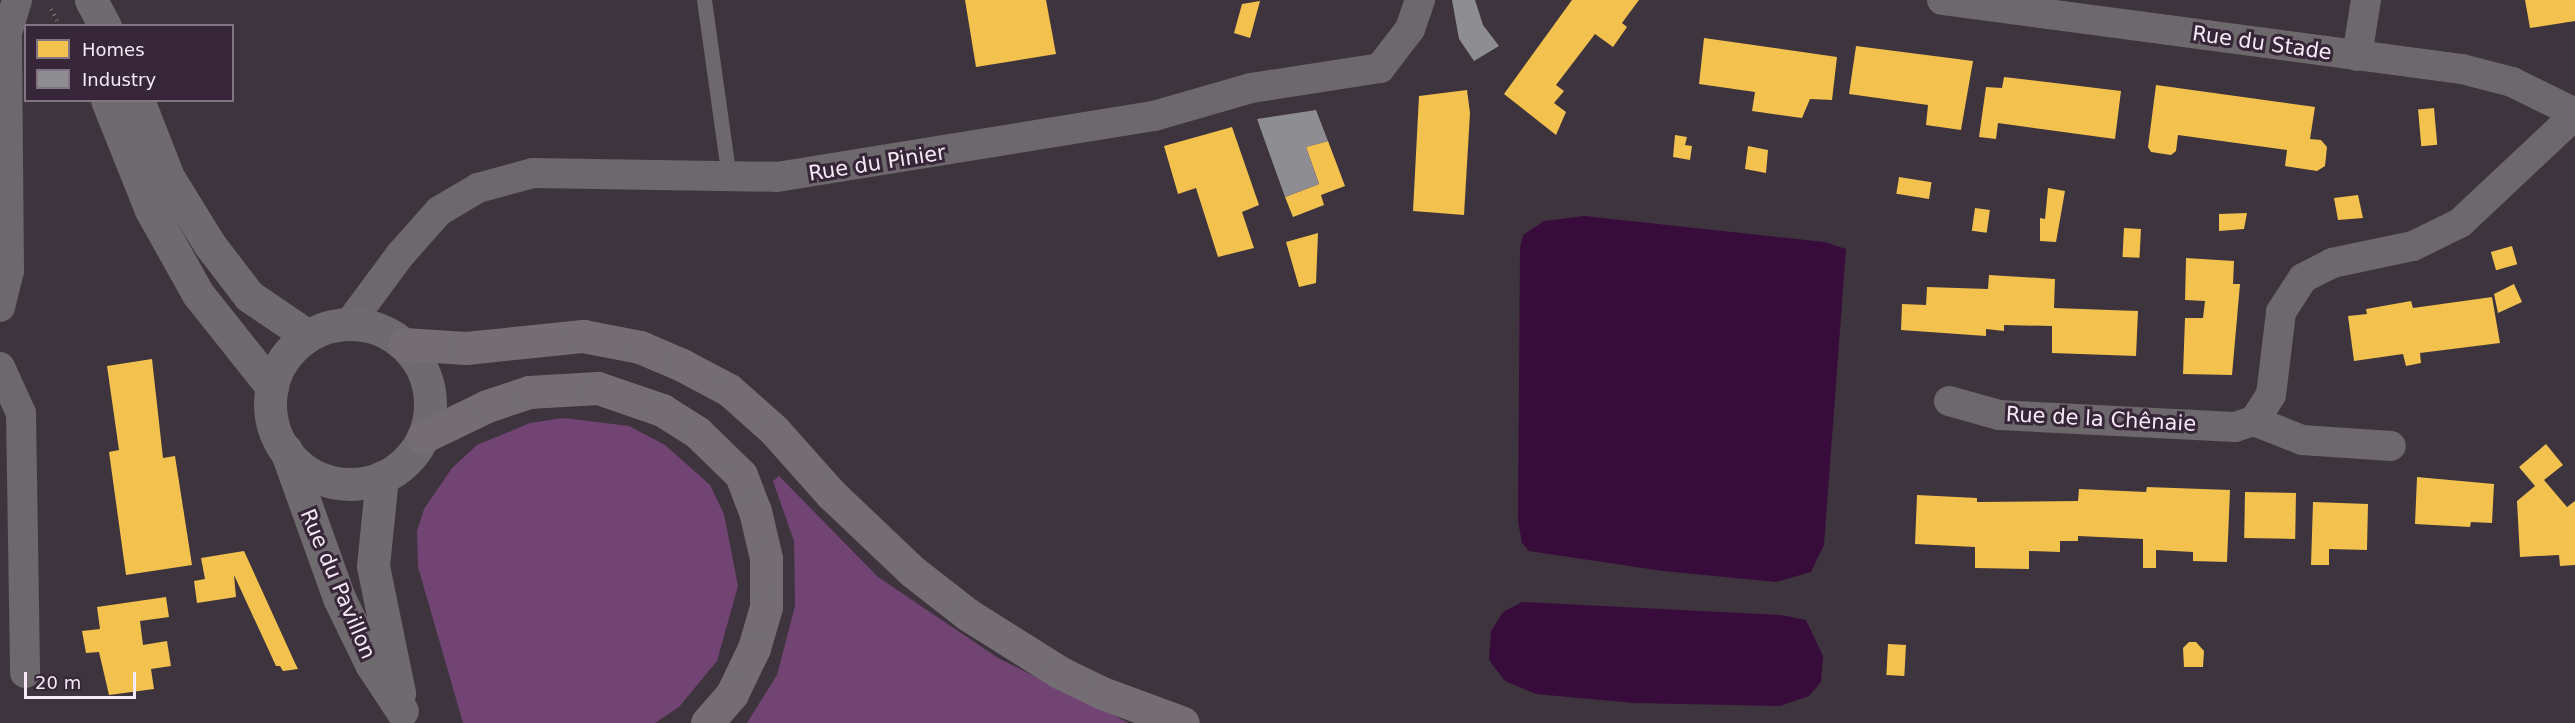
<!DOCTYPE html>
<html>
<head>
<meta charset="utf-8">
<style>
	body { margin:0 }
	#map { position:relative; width:2575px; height:723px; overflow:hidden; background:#3e343e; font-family:"DejaVu Sans",sans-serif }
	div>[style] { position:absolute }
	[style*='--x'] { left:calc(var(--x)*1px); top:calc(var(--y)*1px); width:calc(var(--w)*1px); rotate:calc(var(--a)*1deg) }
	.green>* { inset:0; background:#714473 }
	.water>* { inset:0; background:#380c3a }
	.homes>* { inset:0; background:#f2c14e; transform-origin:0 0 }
	.industry>* { inset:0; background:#8d8d92 }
	.path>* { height:4px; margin-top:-2px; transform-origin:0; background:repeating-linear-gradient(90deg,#6c676c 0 1.5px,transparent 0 6px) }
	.lane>* { height:15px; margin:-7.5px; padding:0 7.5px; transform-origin:7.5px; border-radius:7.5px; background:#6c686c }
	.street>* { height:30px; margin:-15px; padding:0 15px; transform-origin:15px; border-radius:15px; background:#6c686c }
	.secondary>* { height:33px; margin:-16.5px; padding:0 16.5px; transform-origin:16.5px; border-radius:16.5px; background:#6e6a6e }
	.secondary>.ring { margin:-16.5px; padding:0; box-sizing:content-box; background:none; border:33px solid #6e6a6e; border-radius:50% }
	.highway>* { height:33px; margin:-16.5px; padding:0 16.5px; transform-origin:16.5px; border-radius:16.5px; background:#746e74 }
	span { translate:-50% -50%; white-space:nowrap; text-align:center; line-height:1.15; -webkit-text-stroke:6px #372637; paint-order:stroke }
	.street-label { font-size:21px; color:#f5eaf5 }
	.legend { position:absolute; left:24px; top:24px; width:210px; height:78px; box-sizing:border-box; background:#372637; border:2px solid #837483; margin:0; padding:8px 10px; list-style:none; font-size:18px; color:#f5eaf5 }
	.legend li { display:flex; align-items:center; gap:12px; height:30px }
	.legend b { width:30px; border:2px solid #837483 }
	.scale { position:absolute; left:24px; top:672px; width:112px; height:27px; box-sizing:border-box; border:3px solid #f5eaf5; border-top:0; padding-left:8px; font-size:18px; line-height:21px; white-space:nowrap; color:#f5eaf5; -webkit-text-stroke:4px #372637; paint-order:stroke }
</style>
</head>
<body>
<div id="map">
	<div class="green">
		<div style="clip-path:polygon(563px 418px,629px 426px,665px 445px,710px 485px,724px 514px,738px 586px,717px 661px,679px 707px,655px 723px,463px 723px,418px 567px,417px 531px,424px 509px,452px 468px,477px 445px,530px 423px)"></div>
		<div style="clip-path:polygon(779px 476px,878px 577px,998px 658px,1129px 723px,747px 723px,777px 675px,795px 606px,794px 541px,773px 481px)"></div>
	</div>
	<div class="water">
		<div style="clip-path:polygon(1584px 216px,1825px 242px,1846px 249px,1824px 545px,1811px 572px,1776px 582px,1663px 571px,1529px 551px,1522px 543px,1518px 521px,1520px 248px,1523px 235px,1544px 221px)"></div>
		<div style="clip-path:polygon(1522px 602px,1781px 615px,1806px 620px,1823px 656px,1821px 682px,1809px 696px,1780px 706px,1634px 703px,1536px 694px,1505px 681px,1489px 660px,1491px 631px,1503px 612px)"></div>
	</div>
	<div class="homes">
		<div style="clip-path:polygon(965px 0,1046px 0,1056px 54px,976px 67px)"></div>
		<div style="clip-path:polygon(1572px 0,1639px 0,1622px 23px,1627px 27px,1613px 47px,1595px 34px,1556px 85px,1564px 91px,1554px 103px,1566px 112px,1556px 135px,1504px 94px)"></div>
		<div style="clip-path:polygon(2525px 0,2575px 0,2575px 21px,2530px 28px)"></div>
		<div style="clip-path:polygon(1260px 1px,1250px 38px,1234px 33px,1242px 4px)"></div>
		<div style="clip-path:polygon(1704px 38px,1837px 57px,1832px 100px,1810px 99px,1802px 118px,1752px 111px,1755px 92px,1699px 84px)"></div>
		<div style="clip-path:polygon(1856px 46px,1973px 61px,1961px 130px,1926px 125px,1928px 105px,1849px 94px)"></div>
		<div style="clip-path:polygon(2004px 77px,2121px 91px,2115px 139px,1998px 123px,1996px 139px,1979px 137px,1986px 87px,2002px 88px)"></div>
		<div style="clip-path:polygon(2156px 85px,2315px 107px,2310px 139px,2321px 140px,2327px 147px,2325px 166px,2317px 171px,2285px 166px,2287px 150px,2178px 135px,2176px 151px,2171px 155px,2151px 152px,2148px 147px)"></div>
		<div style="clip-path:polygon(1467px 90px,1470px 113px,1464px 215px,1413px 211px,1419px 96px)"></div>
		<div style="left:2434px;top:108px;width:37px;height:16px;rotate:85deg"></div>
		<div style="clip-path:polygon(1232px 127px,1259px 205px,1242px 212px,1254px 248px,1218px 257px,1196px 188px,1178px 194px,1164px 146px)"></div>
		<div style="clip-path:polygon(1675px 135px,1687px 137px,1685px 145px,1692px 146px,1690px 160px,1673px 157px)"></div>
		<div style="clip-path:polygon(1328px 141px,1345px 186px,1321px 195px,1324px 205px,1293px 217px,1285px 197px,1319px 184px,1306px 147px)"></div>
		<div style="clip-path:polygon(1748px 146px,1768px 150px,1766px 173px,1745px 169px)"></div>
		<div style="left:1899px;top:177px;width:33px;height:17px;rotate:9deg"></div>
		<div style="clip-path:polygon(2048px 188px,2065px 191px,2056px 242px,2040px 241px,2040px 218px,2045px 219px)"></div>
		<div style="clip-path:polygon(2358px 195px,2363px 218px,2338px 220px,2334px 198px)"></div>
		<div style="left:1975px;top:208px;width:15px;height:23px;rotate:8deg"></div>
		<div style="clip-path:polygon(2247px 213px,2244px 229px,2219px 231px,2219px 214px)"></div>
		<div style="left:2124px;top:228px;width:17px;height:29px;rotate:3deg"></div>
		<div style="clip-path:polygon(1318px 233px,1316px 283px,1299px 287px,1286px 242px)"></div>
		<div style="left:2512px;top:246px;width:19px;height:22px;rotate:74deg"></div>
		<div style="clip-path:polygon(2186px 258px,2234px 261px,2233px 284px,2240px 284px,2232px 375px,2183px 374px,2185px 318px,2203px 318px,2205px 301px,2185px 300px)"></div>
		<div style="clip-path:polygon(1989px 275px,2055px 279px,2054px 308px,2138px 311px,2136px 356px,2052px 353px,2052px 326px,2004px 325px,2004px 331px,1986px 329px,1986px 336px,1901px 330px,1902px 304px,1926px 305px,1927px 287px,1988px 289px)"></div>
		<div style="clip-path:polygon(2514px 284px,2522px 302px,2498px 313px,2494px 294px)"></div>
		<div style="clip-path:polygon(2492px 297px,2500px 343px,2420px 353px,2421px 363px,2406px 366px,2403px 354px,2354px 361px,2348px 316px,2367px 314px,2366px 309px,2411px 301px,2413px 308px)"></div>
		<div style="clip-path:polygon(152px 359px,163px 458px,175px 456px,192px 565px,126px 575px,109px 452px,119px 450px,107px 366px)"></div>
		<div style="clip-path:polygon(2546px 444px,2563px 465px,2544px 480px,2567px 507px,2575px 501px,2575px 565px,2560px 566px,2559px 555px,2520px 557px,2517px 501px,2535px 486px,2519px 467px)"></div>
		<div style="clip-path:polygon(2417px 477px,2494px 484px,2492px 523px,2471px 522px,2470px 527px,2415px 524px)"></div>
		<div style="clip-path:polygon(2147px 487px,2230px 490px,2227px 562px,2193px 561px,2193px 552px,2156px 550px,2156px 568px,2143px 568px,2143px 539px,2078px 536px,2078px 541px,2060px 541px,2060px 552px,2029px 551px,2029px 569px,1975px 568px,1975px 547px,1915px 544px,1917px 495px,1977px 498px,1977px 502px,2078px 501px,2079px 489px,2146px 492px)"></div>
		<div style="left:2245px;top:492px;width:51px;height:46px;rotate:1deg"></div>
		<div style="clip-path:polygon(2313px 502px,2368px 504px,2367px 550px,2329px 549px,2329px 565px,2311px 565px)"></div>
		<div style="clip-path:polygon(244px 551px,295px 663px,298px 669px,283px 671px,280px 666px,276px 666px,234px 575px,236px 597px,197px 603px,194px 581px,205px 579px,201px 558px)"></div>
		<div style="clip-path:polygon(166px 597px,169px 617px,140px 621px,143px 645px,167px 641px,171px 666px,151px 669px,154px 689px,109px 695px,99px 652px,86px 653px,82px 631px,100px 629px,97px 607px)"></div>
		<div style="clip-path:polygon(2189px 642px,2196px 642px,2204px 651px,2203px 667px,2184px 667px,2183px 648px)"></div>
		<div style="left:1888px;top:644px;width:18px;height:31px;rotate:3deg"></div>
	</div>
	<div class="industry">
		<div style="clip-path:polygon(1452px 0,1475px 0,1483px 25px,1499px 46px,1474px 61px,1459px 39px)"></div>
		<div style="clip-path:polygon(1316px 110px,1328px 141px,1306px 147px,1319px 184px,1285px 197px,1257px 119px)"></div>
	</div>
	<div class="path">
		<div style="--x:51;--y:9;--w:19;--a:62"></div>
	</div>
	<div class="lane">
		<div style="--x:704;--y:0;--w:179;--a:82"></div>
	</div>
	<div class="street">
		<div style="--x:1942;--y:0;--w:525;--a:7.56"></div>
		<div style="--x:2462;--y:69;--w:52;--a:14.6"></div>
		<div style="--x:2512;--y:82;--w:70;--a:26.2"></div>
		<div style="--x:2357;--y:56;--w:57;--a:-80.9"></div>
		<div style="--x:0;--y:307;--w:37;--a:-76"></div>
		<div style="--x:9;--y:271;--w:238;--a:-90.5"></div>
		<div style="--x:7;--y:33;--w:34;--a:-73"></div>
		<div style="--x:349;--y:324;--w:86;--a:-53.5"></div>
		<div style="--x:400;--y:255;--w:59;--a:-48.4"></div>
		<div style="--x:439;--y:211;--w:45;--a:-30.5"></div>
		<div style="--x:478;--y:188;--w:57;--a:-15.3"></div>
		<div style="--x:533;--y:173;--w:244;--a:0.9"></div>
		<div style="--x:777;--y:177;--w:382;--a:-9.2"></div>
		<div style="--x:1154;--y:116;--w:101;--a:-16.1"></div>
		<div style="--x:1251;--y:88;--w:131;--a:-8.8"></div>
		<div style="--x:1380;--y:68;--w:49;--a:-52.4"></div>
		<div style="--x:1410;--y:29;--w:31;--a:-71"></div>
		<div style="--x:0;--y:367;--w:51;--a:65.5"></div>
		<div style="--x:21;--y:413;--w:260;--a:89.1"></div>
		<div style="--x:1949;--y:401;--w:52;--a:15.6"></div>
		<div style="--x:1999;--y:415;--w:236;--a:2.9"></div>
		<div style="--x:2235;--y:427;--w:20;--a:-18"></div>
		<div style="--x:2254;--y:421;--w:31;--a:-57"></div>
		<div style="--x:2271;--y:395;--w:84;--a:-83.1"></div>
		<div style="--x:2281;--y:312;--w:40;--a:-57.1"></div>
		<div style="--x:2303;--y:278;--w:33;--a:-27"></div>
		<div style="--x:2332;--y:263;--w:83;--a:-11.9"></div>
		<div style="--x:2413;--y:246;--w:52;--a:-26.1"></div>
		<div style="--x:2460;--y:223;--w:158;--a:-43.2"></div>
		<div style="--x:2254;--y:421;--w:52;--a:21.6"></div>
		<div style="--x:2302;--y:440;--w:89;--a:3.9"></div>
	</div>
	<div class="secondary">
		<div style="--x:91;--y:0;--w:30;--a:62"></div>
		<div style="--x:107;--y:100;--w:118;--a:68.2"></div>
		<div style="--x:151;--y:210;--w:96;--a:60.8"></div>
		<div style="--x:198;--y:294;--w:119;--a:51.5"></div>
		<div style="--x:138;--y:100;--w:83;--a:68.7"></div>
		<div style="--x:168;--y:177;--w:80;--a:58.3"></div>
		<div style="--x:210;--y:245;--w:64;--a:52.6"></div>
		<div style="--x:249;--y:296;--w:71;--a:34.1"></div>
		<div class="ring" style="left:270px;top:324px;width:127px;height:127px"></div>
		<div style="--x:286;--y:450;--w:157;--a:70.3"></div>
		<div style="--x:339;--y:598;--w:73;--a:64.1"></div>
		<div style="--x:371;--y:664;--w:56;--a:56.6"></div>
		<div style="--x:382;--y:477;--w:89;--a:95.8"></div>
		<div style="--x:373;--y:566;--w:130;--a:78.4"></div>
	</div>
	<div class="highway">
		<div style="--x:404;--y:344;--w:62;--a:3.7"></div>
		<div style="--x:466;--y:348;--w:118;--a:-5.9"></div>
		<div style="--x:583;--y:336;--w:58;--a:10.9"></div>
		<div style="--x:640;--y:347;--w:46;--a:23.2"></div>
		<div style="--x:682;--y:365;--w:53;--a:28"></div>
		<div style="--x:729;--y:390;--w:60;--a:41.6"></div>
		<div style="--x:774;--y:430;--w:86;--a:48.3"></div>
		<div style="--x:831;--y:494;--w:112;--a:43.5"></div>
		<div style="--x:912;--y:571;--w:70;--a:38"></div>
		<div style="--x:967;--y:614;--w:109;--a:32.2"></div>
		<div style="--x:1059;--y:672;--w:48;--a:26"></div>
		<div style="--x:1102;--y:693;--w:86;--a:20.3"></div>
		<div style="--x:423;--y:437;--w:71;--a:-25.8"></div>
		<div style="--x:487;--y:406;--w:44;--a:-18.4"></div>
		<div style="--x:529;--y:392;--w:69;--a:-3.3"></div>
		<div style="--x:598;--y:388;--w:68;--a:19"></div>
		<div style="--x:662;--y:410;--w:41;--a:32.2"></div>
		<div style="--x:697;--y:432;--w:62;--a:44.3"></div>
		<div style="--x:741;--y:475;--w:39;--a:69"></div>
		<div style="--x:755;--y:511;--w:48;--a:76.8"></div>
		<div style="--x:766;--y:558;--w:49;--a:90"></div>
		<div style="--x:766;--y:607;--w:43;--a:106.3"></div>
		<div style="--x:754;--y:648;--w:51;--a:115.6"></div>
		<div style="--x:732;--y:694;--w:38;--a:131"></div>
	</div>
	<div class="street-label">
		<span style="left:2262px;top:43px;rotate:8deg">Rue du Stade</span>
		<span style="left:877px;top:163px;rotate:-9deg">Rue du Pinier</span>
		<span style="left:2101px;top:419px;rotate:3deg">Rue de la Chênaie</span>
		<span style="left:338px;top:584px;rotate:67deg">Rue du Pavillon</span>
	</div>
	<ul class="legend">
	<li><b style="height:16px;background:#f2c14e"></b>Homes</li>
	<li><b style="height:16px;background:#8d8d92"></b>Industry</li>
	</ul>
	<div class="scale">20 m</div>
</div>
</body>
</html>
